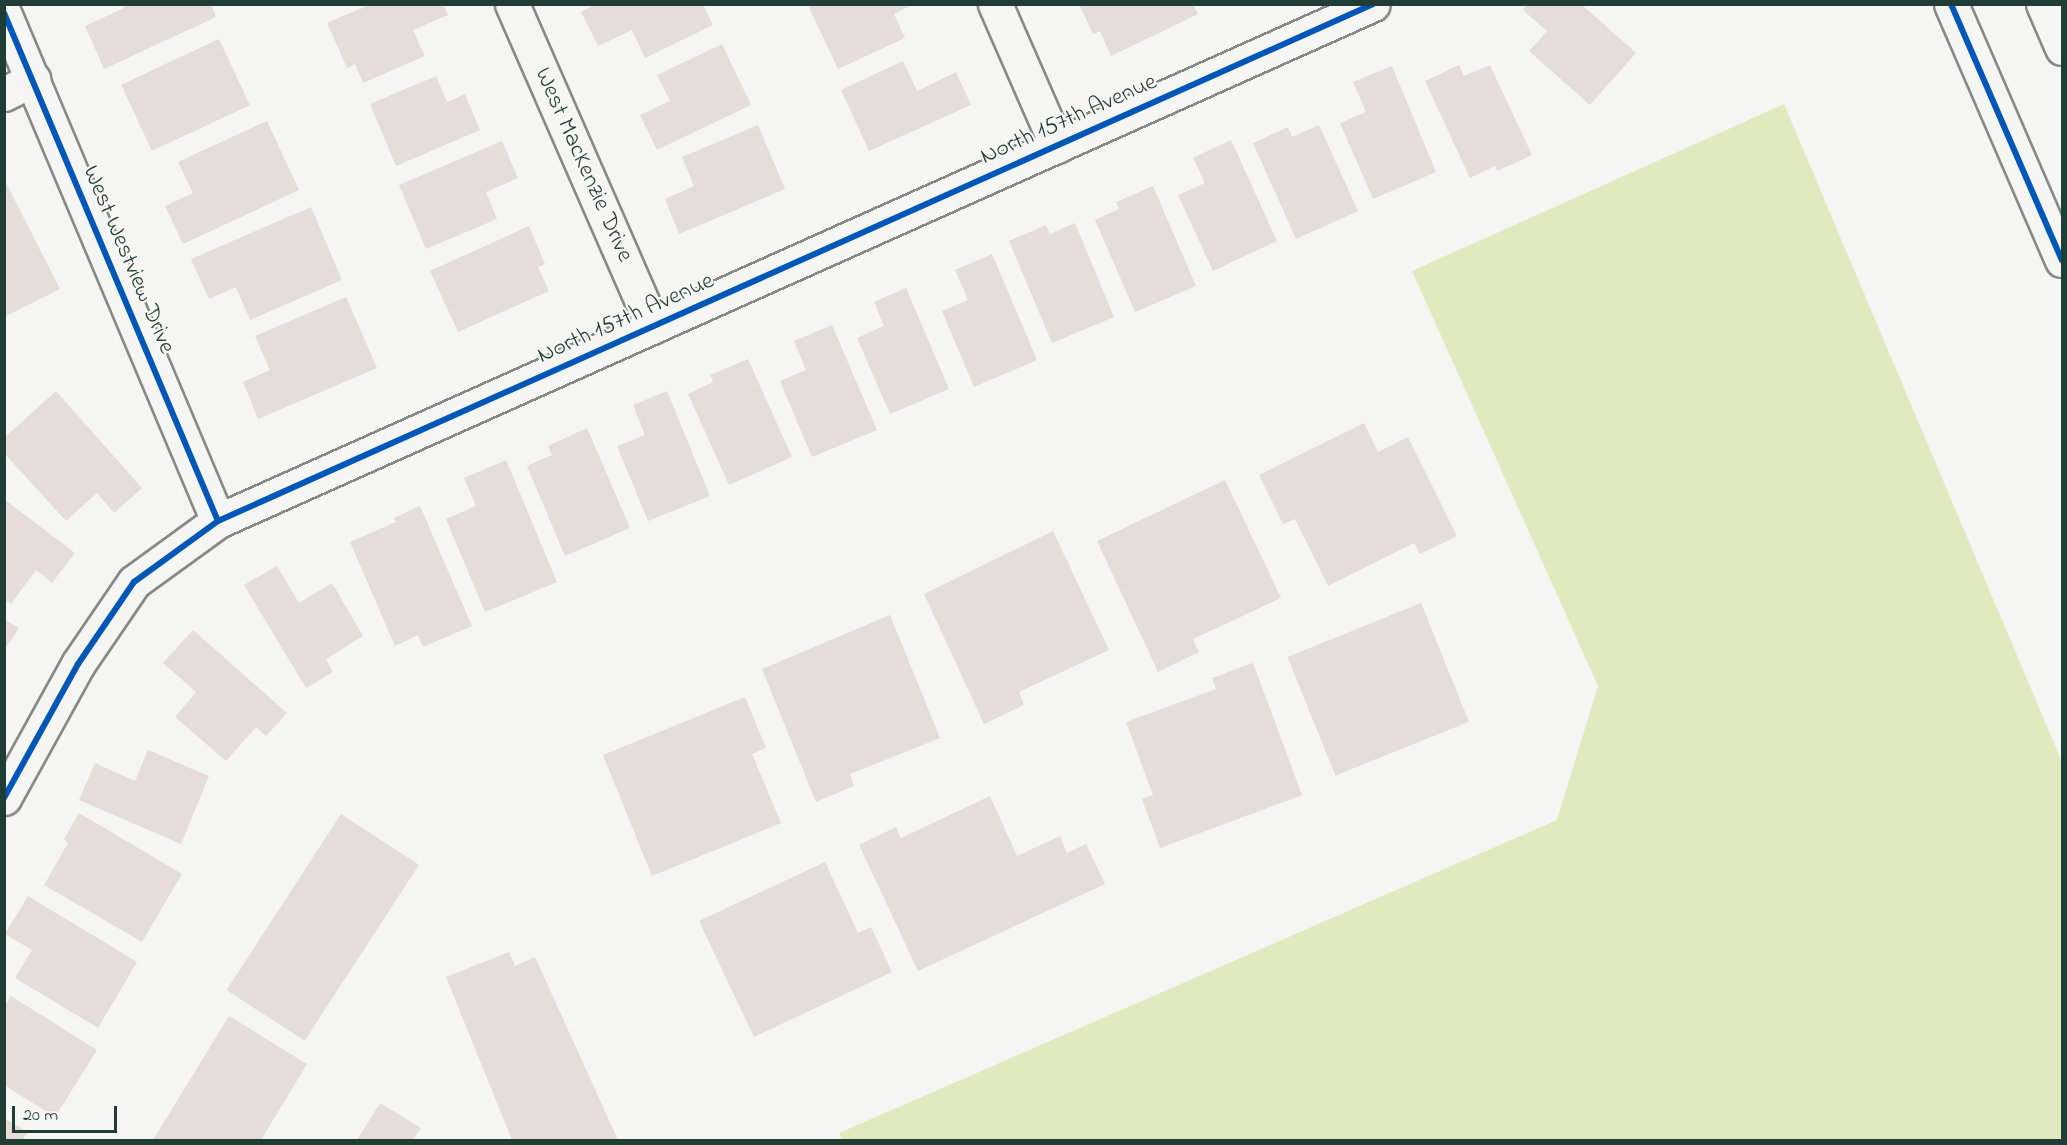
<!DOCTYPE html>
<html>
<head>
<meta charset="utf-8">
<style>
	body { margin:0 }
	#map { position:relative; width:2067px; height:1145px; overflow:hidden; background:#f5f5f3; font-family:"Indie Flower",sans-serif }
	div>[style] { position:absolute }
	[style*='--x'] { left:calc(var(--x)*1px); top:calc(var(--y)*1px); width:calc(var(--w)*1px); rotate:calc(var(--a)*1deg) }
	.green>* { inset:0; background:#e1eabf }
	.building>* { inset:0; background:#e6dcd9; transform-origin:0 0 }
	.roads { filter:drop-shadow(2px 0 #858a88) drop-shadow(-2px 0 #858a88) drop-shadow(0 2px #858a88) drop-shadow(0 -2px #858a88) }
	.minor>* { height:33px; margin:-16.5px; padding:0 16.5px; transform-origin:16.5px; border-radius:16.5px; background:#f5f5f3 }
	.major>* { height:33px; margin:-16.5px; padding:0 16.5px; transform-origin:16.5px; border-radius:16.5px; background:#f5f5f3 }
	.cycleway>* { height:6px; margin:-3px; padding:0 3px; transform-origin:3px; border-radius:3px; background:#0057b8 }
	span { translate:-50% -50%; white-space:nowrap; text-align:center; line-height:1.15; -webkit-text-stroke:4.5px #f6f6f2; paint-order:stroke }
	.street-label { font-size:24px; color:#1f3d34 }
	.frame { position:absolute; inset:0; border:6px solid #1f3d34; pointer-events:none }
	.scale { position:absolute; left:12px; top:1106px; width:105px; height:27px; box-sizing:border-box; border:3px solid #1f3d34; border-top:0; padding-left:8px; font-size:18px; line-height:21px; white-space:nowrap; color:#1f3d34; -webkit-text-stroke:4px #f6f6f2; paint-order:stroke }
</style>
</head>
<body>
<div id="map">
	<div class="green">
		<div style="clip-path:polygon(1784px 104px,2062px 762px,2062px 1140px,842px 1140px,839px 1133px,1557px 820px,1598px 686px,1412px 271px)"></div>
	</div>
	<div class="building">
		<div style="clip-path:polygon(123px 4px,211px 4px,216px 17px,104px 69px,85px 26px,124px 8px)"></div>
		<div style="clip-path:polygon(371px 4px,443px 4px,448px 15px,413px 30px,425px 56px,363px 83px,355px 64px,347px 68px,327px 23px)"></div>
		<div style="clip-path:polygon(597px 4px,703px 4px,713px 25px,645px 58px,632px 30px,598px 46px,581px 12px)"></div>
		<div style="clip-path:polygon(814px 4px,914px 4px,894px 14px,905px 38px,838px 69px,809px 7px)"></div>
		<div style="clip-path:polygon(1079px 4px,1193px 4px,1198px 14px,1111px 56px,1100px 31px,1093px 34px)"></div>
		<div style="clip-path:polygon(1527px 4px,1581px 4px,1636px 53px,1590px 105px,1529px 51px,1547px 31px,1523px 10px)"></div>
		<div style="left:219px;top:39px;width:73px;height:108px;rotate:65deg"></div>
		<div style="clip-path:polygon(722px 44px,751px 105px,657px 150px,640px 115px,670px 101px,657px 75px)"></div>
		<div style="clip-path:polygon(903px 61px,917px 91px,956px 72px,971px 105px,869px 151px,841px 90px)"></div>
		<div style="clip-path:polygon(1459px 65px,1464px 76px,1490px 65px,1532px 155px,1497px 171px,1495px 166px,1470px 178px,1425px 81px)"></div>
		<div style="clip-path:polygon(1392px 66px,1436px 172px,1373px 199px,1340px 123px,1366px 112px,1353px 82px)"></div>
		<div style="clip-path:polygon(436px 76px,447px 102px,465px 94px,480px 130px,396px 166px,370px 104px)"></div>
		<div style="clip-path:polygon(267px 121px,299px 190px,183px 244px,165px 206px,193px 193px,178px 162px)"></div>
		<div style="clip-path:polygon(758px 125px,785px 189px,679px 234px,665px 199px,694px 186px,682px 157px)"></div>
		<div style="clip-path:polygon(1319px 125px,1358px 211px,1296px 239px,1253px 143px,1288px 127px,1292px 137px)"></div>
		<div style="clip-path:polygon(1231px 140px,1277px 241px,1213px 271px,1178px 195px,1205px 183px,1193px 158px)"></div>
		<div style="clip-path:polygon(502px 141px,518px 178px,486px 192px,497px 219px,426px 249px,399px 185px)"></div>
		<div style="clip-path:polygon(4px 179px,60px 289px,4px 317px)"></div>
		<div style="clip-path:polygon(1153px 186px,1196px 286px,1135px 312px,1095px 220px,1119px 209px,1116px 202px)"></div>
		<div style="clip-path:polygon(311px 207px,342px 280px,250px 320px,236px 287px,209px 299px,191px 259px)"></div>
		<div style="clip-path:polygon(1075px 223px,1114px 317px,1052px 343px,1009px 241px,1046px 225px,1050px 234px)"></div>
		<div style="clip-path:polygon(529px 226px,545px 264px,538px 267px,549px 291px,458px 332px,430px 271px)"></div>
		<div style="clip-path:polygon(992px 254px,1037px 360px,974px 387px,942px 311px,968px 300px,955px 270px)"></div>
		<div style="clip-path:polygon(906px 288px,949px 389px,890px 414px,857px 338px,884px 326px,874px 302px)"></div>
		<div style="clip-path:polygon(346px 297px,377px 368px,258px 419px,243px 382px,270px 370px,255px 336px)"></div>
		<div style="clip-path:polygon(832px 325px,877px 430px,812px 457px,780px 381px,806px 370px,794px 341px)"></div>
		<div style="clip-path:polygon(748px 359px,792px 457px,729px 485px,688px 394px,713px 382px,710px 375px)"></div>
		<div style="clip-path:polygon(56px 391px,142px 488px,114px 513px,97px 493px,66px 521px,4px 453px,4px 438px)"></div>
		<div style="clip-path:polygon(667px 391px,710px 496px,648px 521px,617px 446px,645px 435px,633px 405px)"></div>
		<div style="clip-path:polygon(1364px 423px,1378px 452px,1408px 437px,1457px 536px,1420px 554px,1414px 543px,1328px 586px,1295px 519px,1283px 524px,1259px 475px)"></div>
		<div style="clip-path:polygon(587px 428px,630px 528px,565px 556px,527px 466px,552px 455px,548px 446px)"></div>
		<div style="clip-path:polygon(506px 460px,557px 582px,485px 612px,446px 519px,476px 506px,464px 478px)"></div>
		<div style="clip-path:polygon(1225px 480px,1281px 598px,1193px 639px,1199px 652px,1158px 672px,1097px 541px)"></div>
		<div style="clip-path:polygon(4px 499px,75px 553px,52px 583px,36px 570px,11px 604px,4px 599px)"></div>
		<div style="clip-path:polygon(420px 506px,472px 626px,423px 647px,418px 635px,395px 646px,350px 542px,396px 522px,394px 518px)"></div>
		<div style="clip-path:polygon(1053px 531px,1109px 650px,1019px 692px,1024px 705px,984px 724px,924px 594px)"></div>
		<div style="clip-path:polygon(277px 566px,299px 603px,332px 583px,363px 636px,326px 659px,333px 672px,306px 688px,244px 585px)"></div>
		<div style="left:1421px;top:603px;width:128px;height:144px;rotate:68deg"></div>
		<div style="clip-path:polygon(890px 615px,940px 738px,850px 774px,854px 786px,816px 802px,762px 669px)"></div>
		<div style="clip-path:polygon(4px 619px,19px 628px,4px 651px)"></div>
		<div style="clip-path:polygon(193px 630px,287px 713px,266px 736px,256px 727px,226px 761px,175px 717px,196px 692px,163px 663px)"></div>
		<div style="clip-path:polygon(1253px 663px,1302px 795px,1160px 848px,1142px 799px,1153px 795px,1126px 722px,1216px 689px,1212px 678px)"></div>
		<div style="clip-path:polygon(745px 697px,766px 748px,752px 754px,781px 823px,652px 876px,603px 755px)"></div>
		<div style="clip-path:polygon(148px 750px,209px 776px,181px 844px,79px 800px,95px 763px,135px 781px)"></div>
		<div style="clip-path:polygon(990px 796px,1017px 856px,1060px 836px,1067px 853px,1086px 844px,1105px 884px,918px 971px,859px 845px,896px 827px,901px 838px)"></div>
		<div style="clip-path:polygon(79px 813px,182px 874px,142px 942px,44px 885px,68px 843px,64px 839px)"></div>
		<div style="left:341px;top:814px;width:93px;height:210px;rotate:33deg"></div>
		<div style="clip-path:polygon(825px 862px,858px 933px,871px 927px,892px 972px,754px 1037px,699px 921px)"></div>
		<div style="clip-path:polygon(28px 896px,137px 962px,98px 1028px,15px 978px,32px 950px,5px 934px)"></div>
		<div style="clip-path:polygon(509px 952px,515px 966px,535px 957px,618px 1140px,512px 1140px,446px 977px)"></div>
		<div style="clip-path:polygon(11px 996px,97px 1050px,55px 1117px,4px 1085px,4px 1007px)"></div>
		<div style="clip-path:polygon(229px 1016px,307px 1064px,261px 1140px,153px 1140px)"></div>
		<div style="clip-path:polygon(380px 1103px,421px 1128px,413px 1140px,357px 1140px)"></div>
		<div style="clip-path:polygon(4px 1118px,28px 1132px,22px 1140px,4px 1140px)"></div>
	</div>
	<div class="roads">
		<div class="minor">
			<div style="--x:512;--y:4;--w:352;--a:66.4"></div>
			<div style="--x:995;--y:4;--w:155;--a:66.4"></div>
			<div style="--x:4;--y:13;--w:551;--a:67.16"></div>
			<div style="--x:4;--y:94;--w:33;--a:-27"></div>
			<div style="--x:4;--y:798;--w:153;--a:-61.1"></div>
			<div style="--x:78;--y:664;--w:99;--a:-55.7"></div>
			<div style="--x:134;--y:582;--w:104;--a:-36"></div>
			<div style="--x:218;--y:521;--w:1265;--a:-24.11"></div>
		</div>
		<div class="major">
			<div style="--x:1951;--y:4;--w:279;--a:66.6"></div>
			<div style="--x:2043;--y:4;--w:48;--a:66.6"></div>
		</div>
	</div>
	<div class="cycleway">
		<div style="--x:1951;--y:4;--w:279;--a:66.6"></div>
		<div style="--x:4;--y:13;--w:551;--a:67.16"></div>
		<div style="--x:4;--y:798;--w:153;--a:-61.1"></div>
		<div style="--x:78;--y:664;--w:99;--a:-55.7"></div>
		<div style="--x:134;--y:582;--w:104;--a:-36"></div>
		<div style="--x:218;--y:521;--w:1265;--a:-24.11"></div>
	</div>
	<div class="street-label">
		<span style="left:1069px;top:120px;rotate:-24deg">North 157th Avenue</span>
		<span style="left:583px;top:165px;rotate:66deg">West MacKenzie Drive</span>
		<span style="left:128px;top:260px;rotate:67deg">West Westview Drive</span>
		<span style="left:626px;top:319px;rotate:-24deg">North 157th Avenue</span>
	</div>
	<div class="frame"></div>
	<div class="scale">20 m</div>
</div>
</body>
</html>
